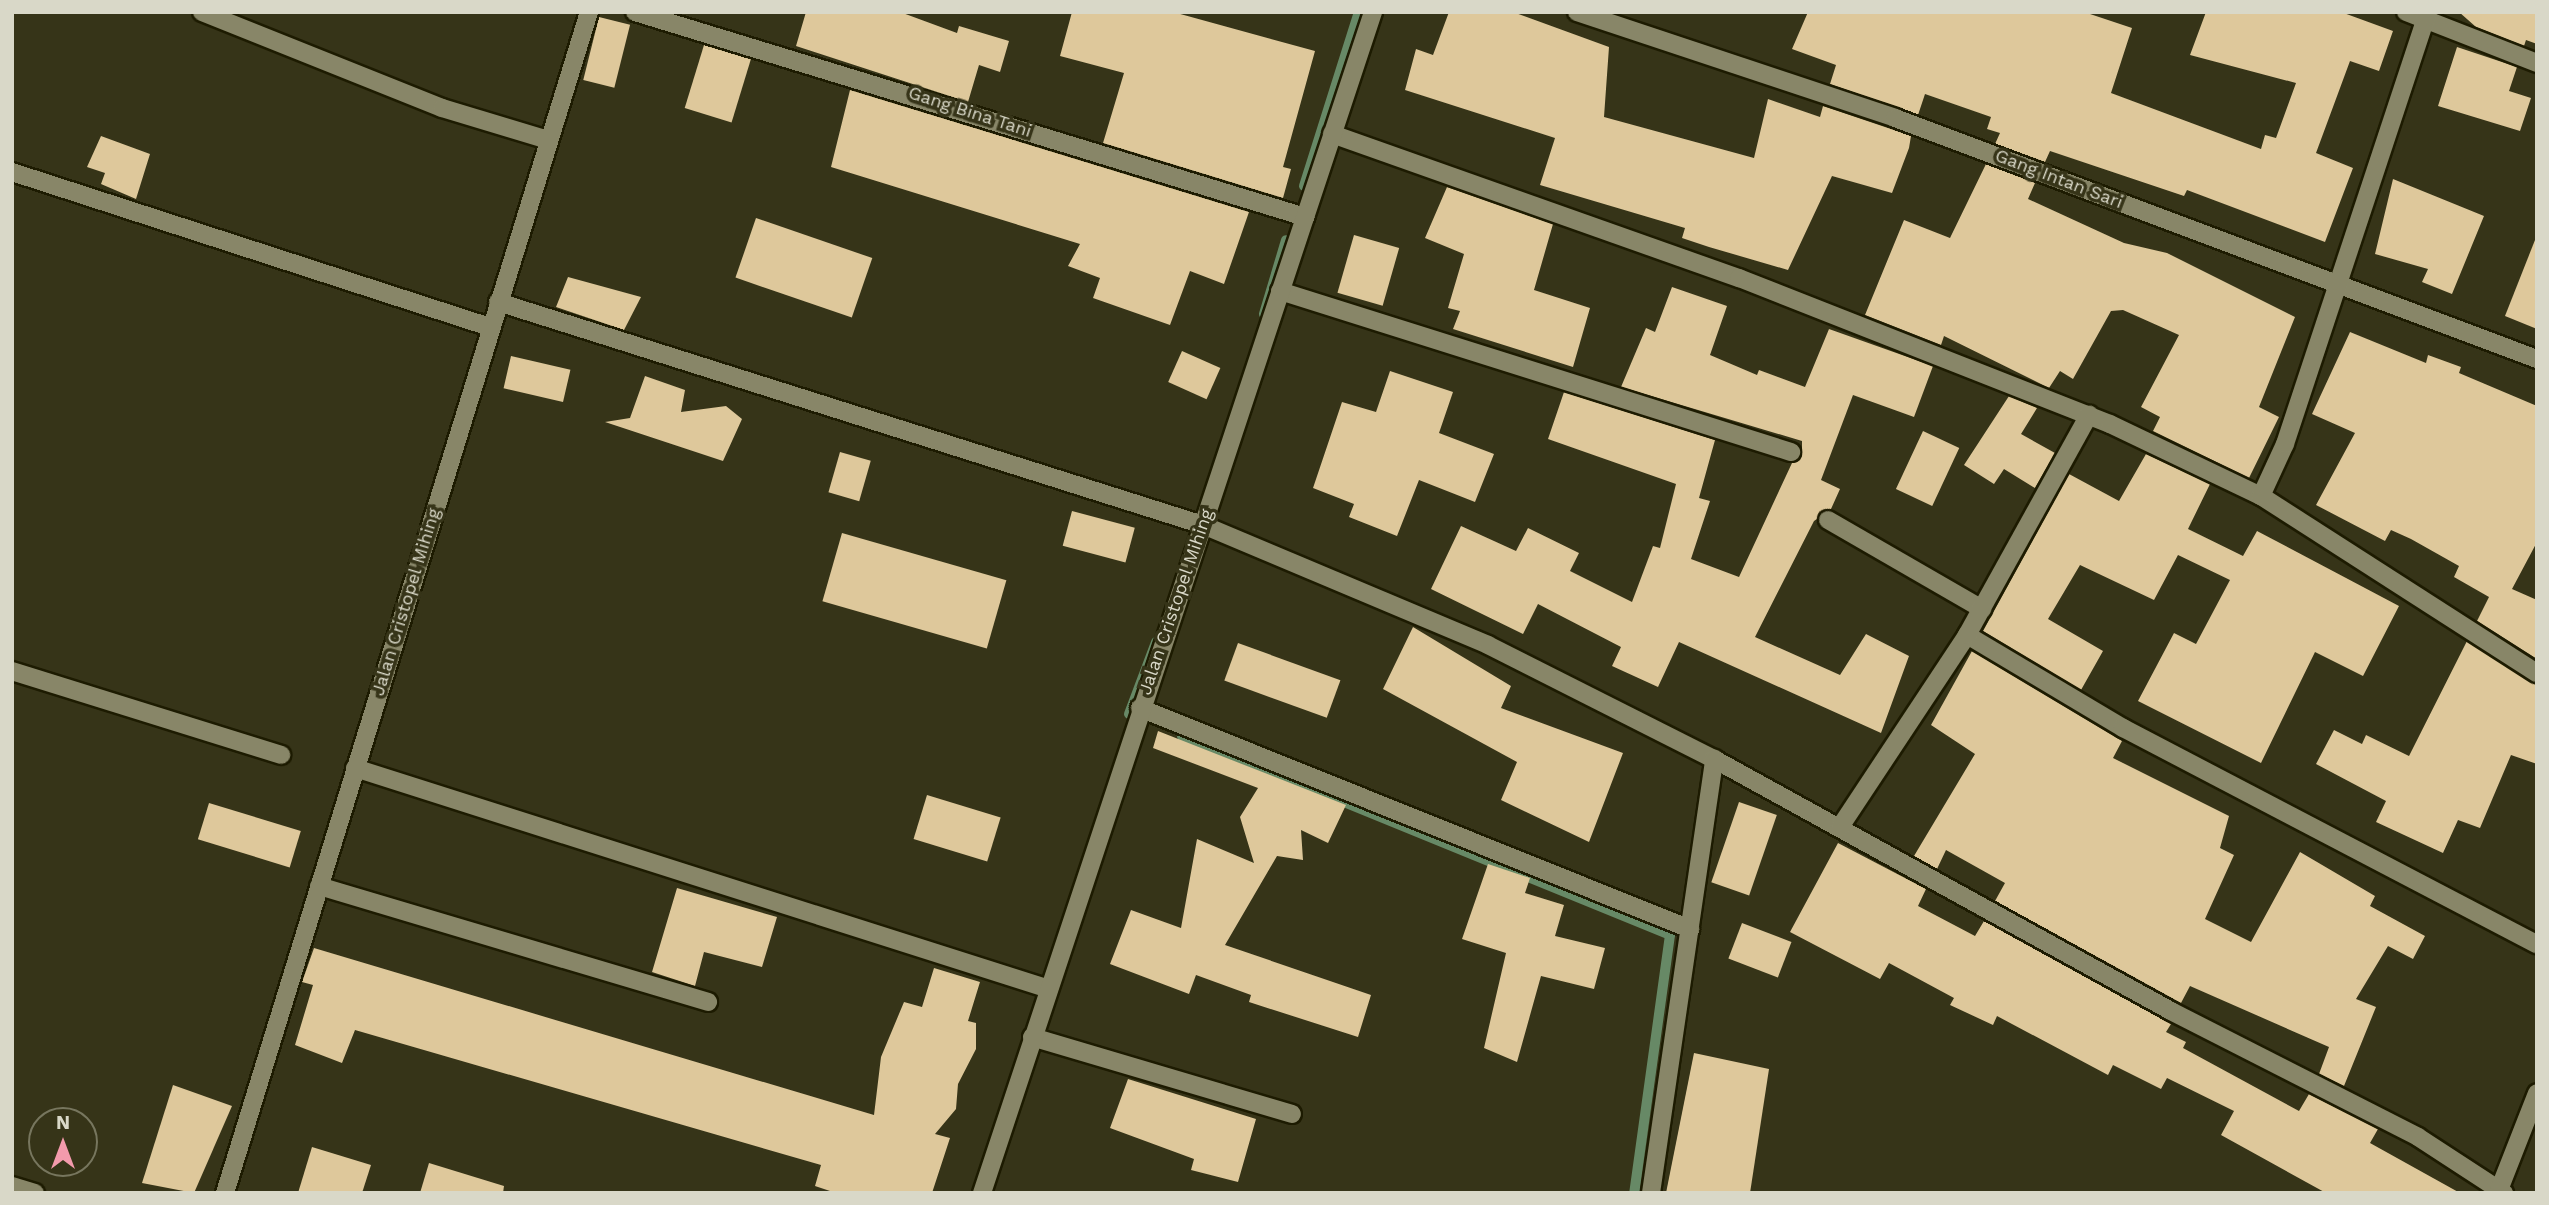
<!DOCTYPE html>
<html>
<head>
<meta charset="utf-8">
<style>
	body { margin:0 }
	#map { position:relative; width:2549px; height:1205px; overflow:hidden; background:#363418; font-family:"Work Sans",sans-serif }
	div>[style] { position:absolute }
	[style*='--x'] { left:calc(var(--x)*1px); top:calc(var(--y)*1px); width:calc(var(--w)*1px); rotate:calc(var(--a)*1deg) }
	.stream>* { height:10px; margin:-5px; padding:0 5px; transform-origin:5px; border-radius:5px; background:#678966 }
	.building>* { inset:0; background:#dec89b; transform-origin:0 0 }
	.roads { filter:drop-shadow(2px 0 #1d1b01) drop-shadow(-2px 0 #1d1b01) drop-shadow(0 2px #1d1b01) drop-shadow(0 -2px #1d1b01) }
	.minor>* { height:18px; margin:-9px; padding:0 9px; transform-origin:9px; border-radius:9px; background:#888668 }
	.tertiary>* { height:18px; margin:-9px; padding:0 9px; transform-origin:9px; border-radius:9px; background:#888668 }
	span { translate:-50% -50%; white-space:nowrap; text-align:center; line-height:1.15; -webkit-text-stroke:7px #363418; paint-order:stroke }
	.street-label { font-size:18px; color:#d9d8c8 }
	.frame { position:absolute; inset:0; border:14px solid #d9d8c8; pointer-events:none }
	.north { position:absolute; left:28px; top:1107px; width:70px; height:70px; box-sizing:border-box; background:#363418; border:2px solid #77765e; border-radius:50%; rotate:0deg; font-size:19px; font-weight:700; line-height:28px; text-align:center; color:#d9d8c8 }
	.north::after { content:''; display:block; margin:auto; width:24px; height:32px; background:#f39aac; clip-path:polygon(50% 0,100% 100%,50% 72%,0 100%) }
</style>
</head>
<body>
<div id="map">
	<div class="stream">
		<div style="--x:1304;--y:186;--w:182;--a:-72.5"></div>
		<div style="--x:1264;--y:314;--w:77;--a:-73.4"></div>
		<div style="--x:1129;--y:714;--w:77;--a:-69.4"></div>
		<div style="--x:1182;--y:736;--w:527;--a:22.18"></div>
		<div style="--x:1670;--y:935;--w:260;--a:97.9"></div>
	</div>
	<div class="building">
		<div style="clip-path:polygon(806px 12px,900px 12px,957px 33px,959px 26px,1009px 41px,1000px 72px,979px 65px,968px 102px,796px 46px)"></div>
		<div style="clip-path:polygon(1072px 12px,1173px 12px,1315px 51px,1283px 167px,1291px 169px,1283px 198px,1103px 143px,1124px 73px,1060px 56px)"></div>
		<div style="clip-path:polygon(1449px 12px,1513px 12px,1609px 47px,1604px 117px,1754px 158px,1768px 99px,1820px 117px,1823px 106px,1891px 129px,1911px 136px,1909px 148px,1892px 193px,1832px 176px,1788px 270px,1709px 247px,1682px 238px,1685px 228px,1540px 185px,1555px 138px,1405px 90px,1416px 49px,1433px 55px)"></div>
		<div style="clip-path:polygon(1808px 12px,2084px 12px,2132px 28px,2111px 93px,2261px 149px,2265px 135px,2276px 138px,2296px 83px,2190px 55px,2206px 12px,2341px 12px,2393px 31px,2379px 71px,2350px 61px,2316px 153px,2353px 168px,2325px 242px,2187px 190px,2184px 196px,2050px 151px,2045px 162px,1995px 144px,2000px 133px,1987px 129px,1991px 117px,1925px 94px,1918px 115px,1830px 84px,1836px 65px,1792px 49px)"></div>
		<div style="clip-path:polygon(2459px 12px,2537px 12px,2537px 44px,2526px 40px,2524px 46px,2476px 27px)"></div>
		<div style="left:599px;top:17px;width:32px;height:65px;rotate:14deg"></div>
		<div style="left:704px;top:45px;width:49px;height:66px;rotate:17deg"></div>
		<div style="clip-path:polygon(2457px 47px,2517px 67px,2509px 91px,2531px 98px,2520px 131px,2438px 106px)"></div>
		<div style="clip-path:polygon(850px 90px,1249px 212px,1224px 284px,1190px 271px,1170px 325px,1093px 298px,1100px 278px,1068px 266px,1080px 244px,831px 167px)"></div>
		<div style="clip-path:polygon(101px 136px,150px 154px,136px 199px,101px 184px,105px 173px,87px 167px)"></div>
		<div style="clip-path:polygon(1986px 164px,2035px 183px,2028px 199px,2124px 243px,2167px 253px,2295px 317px,2259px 407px,2279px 417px,2249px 478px,2153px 431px,2160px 417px,2141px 407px,2179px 335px,2123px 310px,2111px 311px,2073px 379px,2060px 371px,2049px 388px,1944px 336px,1941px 345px,1865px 315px,1904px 220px,1950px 238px)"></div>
		<div style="clip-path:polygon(2393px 179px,2484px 216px,2452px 294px,2422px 282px,2428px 269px,2375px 254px)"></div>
		<div style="clip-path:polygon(1447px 187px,1553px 224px,1534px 290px,1590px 308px,1573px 367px,1453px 329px,1460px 311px,1448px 308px,1464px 254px,1425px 238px)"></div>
		<div style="left:756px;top:218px;width:123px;height:63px;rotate:19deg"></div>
		<div style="left:1354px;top:235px;width:47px;height:60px;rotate:16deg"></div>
		<div style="clip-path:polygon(2535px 240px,2537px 240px,2537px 329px,2505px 316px)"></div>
		<div style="clip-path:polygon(568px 277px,641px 297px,624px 330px,556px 307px)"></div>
		<div style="clip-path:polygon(1672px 287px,1727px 306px,1710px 355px,1757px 375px,1759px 370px,1805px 387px,1829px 329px,1933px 366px,1914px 417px,1853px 395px,1821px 480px,1840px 489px,1831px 509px,1814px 521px,1755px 637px,1840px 675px,1866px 634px,1909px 656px,1881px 733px,1679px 642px,1658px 687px,1612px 666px,1621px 647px,1538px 604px,1523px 634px,1431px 589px,1461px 526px,1516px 551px,1528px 528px,1579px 553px,1570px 571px,1632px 602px,1653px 546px,1660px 548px,1676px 484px,1548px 439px,1564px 392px,1715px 440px,1699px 498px,1710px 501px,1691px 559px,1739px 577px,1792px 463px,1802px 456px,1802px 441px,1621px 387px,1646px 328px,1655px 332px)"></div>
		<div style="clip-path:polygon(2350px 332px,2426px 363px,2428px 355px,2461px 367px,2459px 373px,2537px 406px,2537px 542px,2512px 589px,2537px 600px,2537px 659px,2477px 621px,2489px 597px,2454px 577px,2459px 566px,2411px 539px,2391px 530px,2385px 541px,2316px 505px,2355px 433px,2312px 414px)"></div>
		<div style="left:1182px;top:351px;width:42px;height:34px;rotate:24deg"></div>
		<div style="left:511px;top:356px;width:61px;height:33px;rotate:13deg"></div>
		<div style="clip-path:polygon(1390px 371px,1453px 392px,1439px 433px,1494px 454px,1475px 502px,1419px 480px,1397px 536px,1349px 517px,1354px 504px,1313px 488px,1342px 402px,1376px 412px)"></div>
		<div style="clip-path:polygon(645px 376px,685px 390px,681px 412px,726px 406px,742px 419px,723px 461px,605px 422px,630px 418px)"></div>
		<div style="clip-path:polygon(2009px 396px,2037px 408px,2021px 434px,2055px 453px,2035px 488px,2004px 469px,1994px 484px,1964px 465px)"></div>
		<div style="left:1923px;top:431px;width:40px;height:64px;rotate:25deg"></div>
		<div style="left:840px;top:452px;width:32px;height:42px;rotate:16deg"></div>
		<div style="clip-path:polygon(2146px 454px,2210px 484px,2188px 529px,2243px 556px,2257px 531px,2399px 606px,2363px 676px,2315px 652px,2261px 763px,2138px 701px,2174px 633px,2196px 644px,2230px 580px,2178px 555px,2154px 600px,2080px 565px,2048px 619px,2103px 651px,2081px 690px,1983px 631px,2069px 474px,2119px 501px)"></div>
		<div style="left:1072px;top:511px;width:65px;height:36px;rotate:15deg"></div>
		<div style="left:842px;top:533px;width:171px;height:71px;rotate:16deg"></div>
		<div style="clip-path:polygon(1413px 627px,1511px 686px,1501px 708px,1623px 753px,1589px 842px,1501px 800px,1517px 762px,1383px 689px)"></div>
		<div style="clip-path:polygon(2467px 641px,2537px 684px,2537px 764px,2511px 755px,2480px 828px,2458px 820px,2443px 853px,2376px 822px,2386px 801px,2316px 764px,2334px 730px,2362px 744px,2366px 735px,2409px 756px)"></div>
		<div style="left:1238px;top:643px;width:109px;height:40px;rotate:20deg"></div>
		<div style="clip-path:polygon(1972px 651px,2122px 741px,2113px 758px,2229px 816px,2220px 848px,2234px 855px,2205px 919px,2251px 942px,2300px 852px,2375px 896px,2370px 906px,2425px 936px,2413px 959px,2388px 946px,2356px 999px,2376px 1007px,2344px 1086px,2319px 1074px,2329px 1047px,2190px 986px,2181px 1003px,1995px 901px,2005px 883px,1946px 850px,1937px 869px,1914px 856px,1975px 754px,1931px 725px)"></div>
		<div style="clip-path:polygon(1158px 731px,1346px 805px,1328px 843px,1301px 830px,1303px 860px,1277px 856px,1225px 945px,1371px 995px,1358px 1037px,1249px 1002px,1251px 995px,1196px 975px,1189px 994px,1110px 964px,1131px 910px,1181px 928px,1197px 839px,1254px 863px,1240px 817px,1258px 788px,1153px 748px)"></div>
		<div style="left:927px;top:795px;width:77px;height:46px;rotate:17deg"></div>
		<div style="left:1739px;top:802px;width:40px;height:85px;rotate:19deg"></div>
		<div style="left:209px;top:803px;width:96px;height:38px;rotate:17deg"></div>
		<div style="clip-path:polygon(1838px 843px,1926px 889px,1918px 906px,1975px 936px,1984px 921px,2171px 1024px,2166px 1032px,2186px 1042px,2183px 1048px,2299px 1111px,2309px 1094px,2378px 1129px,2370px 1143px,2460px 1193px,2326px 1193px,2221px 1135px,2234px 1111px,2167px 1078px,2161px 1089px,2113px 1065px,2108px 1075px,1997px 1016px,1993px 1025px,1950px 1005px,1954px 998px,1889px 963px,1880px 979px,1790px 932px)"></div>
		<div style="clip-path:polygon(1488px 864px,1530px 878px,1525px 893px,1564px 905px,1555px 936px,1605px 948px,1594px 989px,1541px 976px,1517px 1062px,1484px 1048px,1506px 953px,1462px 939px)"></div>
		<div style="clip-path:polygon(677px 888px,777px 917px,762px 967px,704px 952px,695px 986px,652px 972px)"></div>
		<div style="left:1742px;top:923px;width:53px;height:38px;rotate:21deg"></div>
		<div style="clip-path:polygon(314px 948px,874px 1115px,881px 1057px,904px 1002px,922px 1007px,934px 968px,980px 982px,968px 1021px,976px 1023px,976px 1049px,958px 1084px,956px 1109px,935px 1134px,950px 1138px,932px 1193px,836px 1193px,815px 1186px,821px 1165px,355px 1030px,342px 1063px,295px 1045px,313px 985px,302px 982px)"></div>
		<div style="clip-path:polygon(1694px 1053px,1769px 1069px,1750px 1193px,1666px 1193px)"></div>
		<div style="clip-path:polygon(1128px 1079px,1256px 1119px,1238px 1182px,1191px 1170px,1194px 1159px,1110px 1128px)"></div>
		<div style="clip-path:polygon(173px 1085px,232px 1106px,194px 1193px,142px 1183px)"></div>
		<div style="clip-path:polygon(312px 1147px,371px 1165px,362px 1193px,298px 1193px)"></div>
		<div style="clip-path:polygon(429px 1163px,504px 1186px,503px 1193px,420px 1193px)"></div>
	</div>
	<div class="roads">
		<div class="minor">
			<div style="--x:202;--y:12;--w:258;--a:21.8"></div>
			<div style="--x:442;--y:108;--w:111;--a:16.8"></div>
			<div style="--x:635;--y:12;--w:701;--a:17.01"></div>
			<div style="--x:1577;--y:12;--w:335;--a:18.4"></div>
			<div style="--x:1895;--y:118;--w:686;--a:20.58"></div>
			<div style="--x:2406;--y:12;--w:141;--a:21.3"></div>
			<div style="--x:1332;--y:134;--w:432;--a:19.5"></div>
			<div style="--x:1739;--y:278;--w:399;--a:21.5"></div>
			<div style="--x:2110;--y:424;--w:167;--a:25.5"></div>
			<div style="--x:2261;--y:496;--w:328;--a:32.7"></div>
			<div style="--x:12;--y:172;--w:503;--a:17.97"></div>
			<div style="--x:1280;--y:291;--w:536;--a:17.49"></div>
			<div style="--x:498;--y:302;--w:739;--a:17.55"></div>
			<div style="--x:1203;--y:525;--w:309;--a:22.8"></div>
			<div style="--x:1488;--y:645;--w:253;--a:26.8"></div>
			<div style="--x:1714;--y:759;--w:522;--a:28.87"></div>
			<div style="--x:2171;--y:1011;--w:277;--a:27"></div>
			<div style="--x:2418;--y:1137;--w:103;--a:33.1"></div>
			<div style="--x:2261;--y:496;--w:57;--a:-65.2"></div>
			<div style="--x:2285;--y:444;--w:455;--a:-71.7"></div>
			<div style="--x:1828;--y:520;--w:178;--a:30"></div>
			<div style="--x:1967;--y:635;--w:182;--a:30.8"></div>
			<div style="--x:2123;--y:728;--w:467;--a:27.6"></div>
			<div style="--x:12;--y:671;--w:282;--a:17.3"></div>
			<div style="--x:1140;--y:708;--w:593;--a:21.89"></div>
			<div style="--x:355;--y:768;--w:728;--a:17.66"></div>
			<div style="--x:1840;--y:827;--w:230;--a:-56.5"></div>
			<div style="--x:1967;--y:635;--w:252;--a:-61"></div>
			<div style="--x:319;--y:886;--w:406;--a:16.6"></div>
			<div style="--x:1032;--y:1037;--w:271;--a:16.5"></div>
			<div style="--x:12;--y:1186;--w:24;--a:17"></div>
			<div style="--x:2499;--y:1190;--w:104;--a:-68.6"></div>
			<div style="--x:225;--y:1193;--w:1236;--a:-72.87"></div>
			<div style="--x:1651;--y:1193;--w:439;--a:-81.7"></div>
		</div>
		<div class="tertiary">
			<div style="--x:982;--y:1193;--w:1244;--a:-71.68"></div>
		</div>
	</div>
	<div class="street-label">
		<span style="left:970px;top:112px;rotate:18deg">Gang Bina Tani</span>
		<span style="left:2059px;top:179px;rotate:21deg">Gang Intan Sari</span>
		<span style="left:406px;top:602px;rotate:-73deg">Jalan Cristopel Mihing</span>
		<span style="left:1176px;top:602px;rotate:-71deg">Jalan Cristopel Mihing</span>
	</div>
	<div class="frame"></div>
	<div class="north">N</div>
</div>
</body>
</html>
